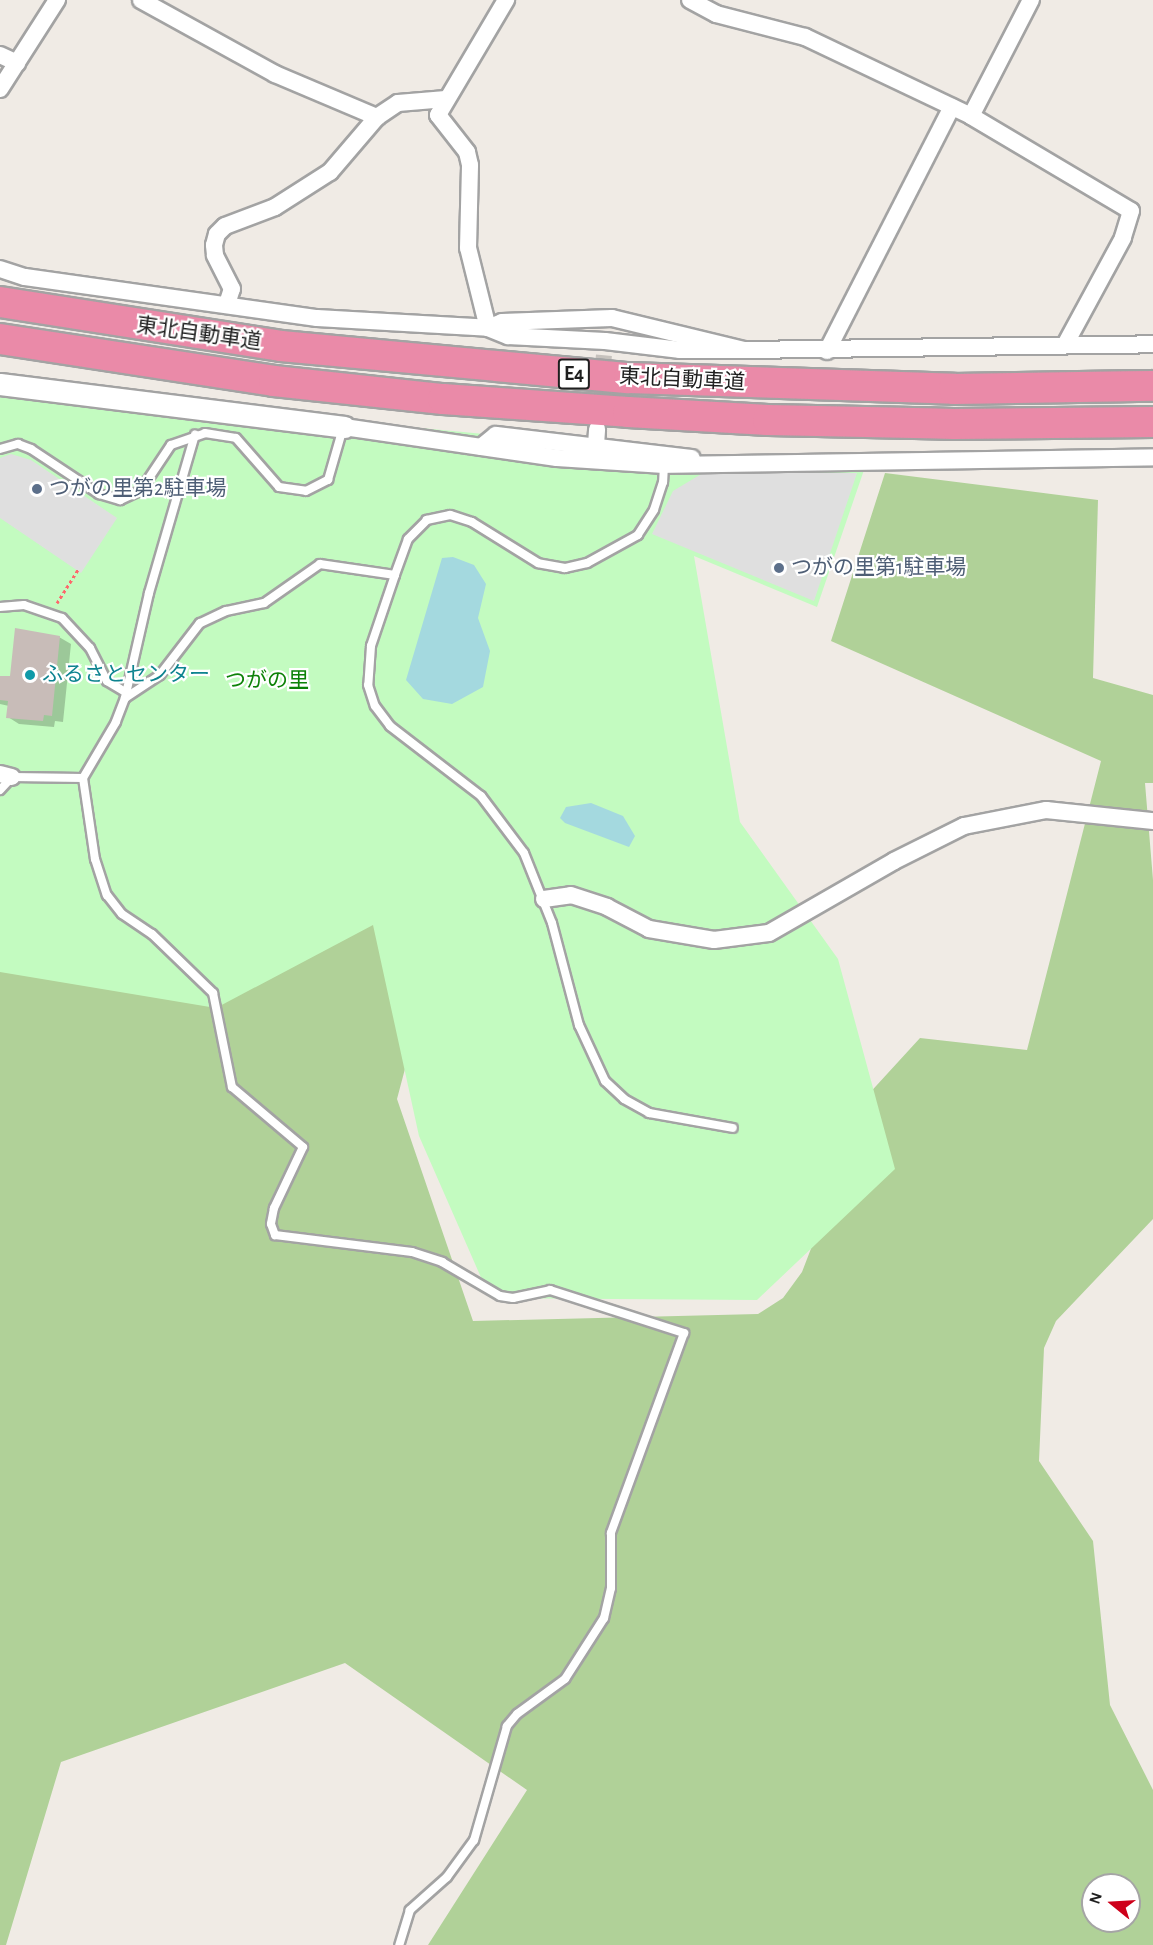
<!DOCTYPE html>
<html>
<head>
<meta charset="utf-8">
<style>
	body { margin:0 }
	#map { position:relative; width:1153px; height:1945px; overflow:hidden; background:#f0ebe5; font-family:"Alegreya Sans","Noto Sans JP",sans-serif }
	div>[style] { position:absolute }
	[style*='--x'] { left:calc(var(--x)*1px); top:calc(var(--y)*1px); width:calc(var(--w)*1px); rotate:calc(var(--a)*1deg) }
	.forest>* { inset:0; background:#b0d198 }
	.park>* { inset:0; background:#c3fbc0 }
	.parking>* { inset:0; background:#dfdfdf }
	.water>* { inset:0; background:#a4d9df }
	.shadow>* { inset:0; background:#0003 }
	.building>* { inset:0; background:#c8bcb8 }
	.minor-tunnel>* { height:16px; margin-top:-8px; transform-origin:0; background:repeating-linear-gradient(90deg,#c6c2bd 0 16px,transparent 0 24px) }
	.path>* { height:3px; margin-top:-1.5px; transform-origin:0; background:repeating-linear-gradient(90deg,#fe676b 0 3px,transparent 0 6px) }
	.roads { filter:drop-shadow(2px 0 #a3a3a3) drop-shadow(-2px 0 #a3a3a3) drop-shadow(0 2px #a3a3a3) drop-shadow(0 -2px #a3a3a3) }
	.service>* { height:8px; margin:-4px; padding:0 4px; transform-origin:4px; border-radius:4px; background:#fff }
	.minor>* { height:16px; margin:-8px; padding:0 8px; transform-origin:8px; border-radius:8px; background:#fff }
	.tertiary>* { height:21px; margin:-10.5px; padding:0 10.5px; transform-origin:10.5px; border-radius:10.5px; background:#fff }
	.motorway>* { height:30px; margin:-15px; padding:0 15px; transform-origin:15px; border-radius:15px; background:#ea8aa8 }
	.dots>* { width:16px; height:16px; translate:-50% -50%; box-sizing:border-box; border:3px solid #fff; border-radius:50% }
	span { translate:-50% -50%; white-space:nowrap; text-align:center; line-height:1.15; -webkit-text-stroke:4.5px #fff; paint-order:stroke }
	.shield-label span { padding:2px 4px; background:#fff; border:2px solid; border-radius:4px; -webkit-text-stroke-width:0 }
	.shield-label { font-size:20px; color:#1f1f1f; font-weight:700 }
	.street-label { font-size:21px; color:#1f1f1f }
	.service-label { font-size:21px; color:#4e5e75 }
	.left { translate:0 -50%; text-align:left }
	.culture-label { font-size:21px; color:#0d838f }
	.park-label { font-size:21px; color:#0d8208 }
	.north { position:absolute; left:1081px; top:1873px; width:60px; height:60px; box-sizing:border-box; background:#fff; border:2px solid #a5a5a5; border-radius:50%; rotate:288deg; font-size:16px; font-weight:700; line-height:24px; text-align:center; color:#1f1f1f }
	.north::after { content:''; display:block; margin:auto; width:21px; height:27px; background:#ce001a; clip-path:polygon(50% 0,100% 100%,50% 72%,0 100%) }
</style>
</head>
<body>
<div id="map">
	<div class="forest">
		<div style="clip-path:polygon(evenodd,885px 473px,1098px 500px,1093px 678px,1153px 695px,1153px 783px,1145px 783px,1153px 880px,1153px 1219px,1056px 1321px,1044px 1348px,1039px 1461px,1093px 1541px,1110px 1705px,1153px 1790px,1153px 1945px,428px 1945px,527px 1790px,345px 1663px,61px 1762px,6px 1945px,0 1945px,0 968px,452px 892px,397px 1099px,473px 1321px,758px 1314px,783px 1298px,802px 1272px,817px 1233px,822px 1145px,920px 1038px,1027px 1050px,1101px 761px,831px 641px,885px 473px,1093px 1885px,1129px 1885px,1129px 1921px,1093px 1921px,1093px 1885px)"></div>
	</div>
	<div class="park">
		<div style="clip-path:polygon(0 388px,864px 470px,817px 607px,694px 556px,740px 822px,838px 959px,895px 1169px,757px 1300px,490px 1298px,419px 1136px,373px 925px,216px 1008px,0 972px)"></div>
	</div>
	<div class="parking">
		<div style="clip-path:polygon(11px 454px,31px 460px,117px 518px,81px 573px,0 518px,0 458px)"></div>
		<div style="clip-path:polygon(703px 473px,857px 473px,814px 601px,652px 534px,673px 491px)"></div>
	</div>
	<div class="water">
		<div style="clip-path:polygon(453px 557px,474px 565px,486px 584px,478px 618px,490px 651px,483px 687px,452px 704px,423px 699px,406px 680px,442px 558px)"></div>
		<div style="clip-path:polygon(591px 803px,623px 816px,635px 836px,629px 847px,565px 823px,560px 818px,566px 807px)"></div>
	</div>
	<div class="shadow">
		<div style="clip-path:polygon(59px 637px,71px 644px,63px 722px,55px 721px,54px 727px,19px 724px,8px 717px,9px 706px,0 704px,0 677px,12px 678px)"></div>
	</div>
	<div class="building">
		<div style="clip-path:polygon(15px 628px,60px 636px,52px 716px,44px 715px,43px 721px,6px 718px,8px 701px,0 700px,0 676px,10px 676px)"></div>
	</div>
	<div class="minor-tunnel">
		<div style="--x:598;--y:417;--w:62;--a:-84.5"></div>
	</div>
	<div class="path">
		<div style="--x:57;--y:603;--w:41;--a:-57.8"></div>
	</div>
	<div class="roads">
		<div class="service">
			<div style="--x:0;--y:449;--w:19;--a:-16"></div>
			<div style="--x:18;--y:444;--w:14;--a:21"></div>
			<div style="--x:31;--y:449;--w:82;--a:33.5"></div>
			<div style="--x:99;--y:494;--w:22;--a:16"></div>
			<div style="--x:120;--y:500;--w:23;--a:-25"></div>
			<div style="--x:141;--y:490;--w:54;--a:-56.3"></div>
			<div style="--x:171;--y:445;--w:36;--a:-19"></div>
			<div style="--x:205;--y:433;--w:31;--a:9"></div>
			<div style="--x:236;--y:438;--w:65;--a:48.7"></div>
			<div style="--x:279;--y:487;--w:27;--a:8"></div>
			<div style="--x:306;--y:491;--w:25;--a:-27"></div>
			<div style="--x:328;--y:480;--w:54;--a:-73.9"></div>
			<div style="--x:664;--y:465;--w:17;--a:93"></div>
			<div style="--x:663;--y:482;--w:29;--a:108"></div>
			<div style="--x:654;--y:510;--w:30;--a:123"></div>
			<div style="--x:638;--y:535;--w:58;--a:151.2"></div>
			<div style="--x:587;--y:563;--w:23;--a:167"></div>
			<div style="--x:565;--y:568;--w:27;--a:-170"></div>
			<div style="--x:538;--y:563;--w:78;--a:-148.2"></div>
			<div style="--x:472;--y:522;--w:23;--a:-162"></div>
			<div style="--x:450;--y:515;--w:24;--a:168"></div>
			<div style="--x:427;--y:520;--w:27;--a:135"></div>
			<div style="--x:408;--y:539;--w:38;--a:110"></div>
			<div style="--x:395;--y:575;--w:75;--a:108.7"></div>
			<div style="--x:371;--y:646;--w:39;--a:94"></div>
			<div style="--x:368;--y:685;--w:22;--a:72"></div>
			<div style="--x:375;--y:706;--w:25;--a:53"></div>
			<div style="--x:390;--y:726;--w:115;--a:37.6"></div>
			<div style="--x:481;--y:796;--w:71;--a:53"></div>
			<div style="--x:524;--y:853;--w:75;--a:68.2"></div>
			<div style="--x:552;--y:923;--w:106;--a:75.2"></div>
			<div style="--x:579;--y:1025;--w:62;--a:65.1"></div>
			<div style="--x:605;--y:1081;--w:26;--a:43"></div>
			<div style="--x:624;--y:1099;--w:29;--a:29"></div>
			<div style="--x:649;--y:1113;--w:85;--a:10.1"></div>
			<div style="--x:395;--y:575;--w:76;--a:-171.7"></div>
			<div style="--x:320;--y:564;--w:68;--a:145.1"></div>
			<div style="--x:264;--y:603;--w:39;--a:168"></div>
			<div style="--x:226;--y:611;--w:29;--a:155"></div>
			<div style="--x:200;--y:623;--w:66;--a:127.6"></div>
			<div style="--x:160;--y:675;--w:42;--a:146.7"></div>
			<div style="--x:125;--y:698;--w:26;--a:111"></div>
			<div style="--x:116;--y:722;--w:65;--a:120.5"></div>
			<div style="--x:83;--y:778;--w:82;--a:81.6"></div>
			<div style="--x:95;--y:859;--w:38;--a:72"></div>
			<div style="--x:107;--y:895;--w:24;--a:52"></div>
			<div style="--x:122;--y:914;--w:36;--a:34"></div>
			<div style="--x:152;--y:934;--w:85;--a:44"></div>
			<div style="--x:213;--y:993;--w:96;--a:78.6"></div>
			<div style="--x:232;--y:1087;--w:93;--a:40.2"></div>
			<div style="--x:303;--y:1147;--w:68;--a:115.4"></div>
			<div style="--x:274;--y:1208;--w:16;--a:101"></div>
			<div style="--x:271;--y:1224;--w:12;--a:70"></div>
			<div style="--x:275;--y:1235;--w:138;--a:7.1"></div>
			<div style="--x:412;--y:1252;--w:32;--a:18"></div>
			<div style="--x:442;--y:1262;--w:67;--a:30.4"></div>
			<div style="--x:500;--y:1296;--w:13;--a:9"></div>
			<div style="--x:513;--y:1298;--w:38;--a:-12"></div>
			<div style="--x:550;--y:1290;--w:141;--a:17.8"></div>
			<div style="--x:684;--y:1333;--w:213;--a:110.1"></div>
			<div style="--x:611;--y:1533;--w:55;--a:90"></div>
			<div style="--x:611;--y:1588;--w:31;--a:103"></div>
			<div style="--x:604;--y:1618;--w:72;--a:122.6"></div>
			<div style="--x:565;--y:1679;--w:59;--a:143.9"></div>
			<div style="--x:517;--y:1714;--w:16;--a:130"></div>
			<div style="--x:507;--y:1726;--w:119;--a:106.1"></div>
			<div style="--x:474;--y:1840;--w:46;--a:126.1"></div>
			<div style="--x:447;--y:1877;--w:50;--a:138.3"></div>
			<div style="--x:410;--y:1910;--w:37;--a:107"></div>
			<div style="--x:0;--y:607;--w:24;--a:-5"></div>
			<div style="--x:24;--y:605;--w:40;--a:18.9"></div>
			<div style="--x:62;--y:618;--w:41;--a:47"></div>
			<div style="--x:90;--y:648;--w:37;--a:63"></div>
			<div style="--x:107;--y:681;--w:21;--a:31"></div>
			<div style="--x:125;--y:698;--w:108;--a:-77.1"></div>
			<div style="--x:149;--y:593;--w:165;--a:-73.8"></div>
			<div style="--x:0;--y:790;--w:18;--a:-47"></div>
			<div style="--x:12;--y:777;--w:71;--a:0.8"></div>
		</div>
		<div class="minor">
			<div style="--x:141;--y:0;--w:153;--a:28.9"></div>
			<div style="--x:275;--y:74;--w:111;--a:22.9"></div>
			<div style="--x:690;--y:0;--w:30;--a:28"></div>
			<div style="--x:716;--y:14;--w:92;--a:14.5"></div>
			<div style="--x:805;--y:37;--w:184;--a:25.4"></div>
			<div style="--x:971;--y:116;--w:186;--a:30.7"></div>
			<div style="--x:1131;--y:211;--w:28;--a:107"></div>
			<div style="--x:1123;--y:238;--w:122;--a:118.5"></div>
			<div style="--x:0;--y:55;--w:19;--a:25"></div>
			<div style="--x:0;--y:89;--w:106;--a:-57.4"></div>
			<div style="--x:971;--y:116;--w:131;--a:-62.7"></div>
			<div style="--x:0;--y:269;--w:26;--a:18"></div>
			<div style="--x:25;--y:277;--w:295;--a:8"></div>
			<div style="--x:317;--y:318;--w:171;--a:3.3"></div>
			<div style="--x:488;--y:328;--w:22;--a:22"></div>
			<div style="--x:508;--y:336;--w:97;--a:3"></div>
			<div style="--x:605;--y:341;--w:76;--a:6.8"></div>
			<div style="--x:680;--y:350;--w:64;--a:0"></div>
			<div style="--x:227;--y:304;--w:16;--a:-72"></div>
			<div style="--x:232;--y:289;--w:38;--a:-117"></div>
			<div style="--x:215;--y:255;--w:10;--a:-96"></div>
			<div style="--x:214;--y:245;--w:11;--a:-75"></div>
			<div style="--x:217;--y:234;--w:11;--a:-45"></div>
			<div style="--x:225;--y:226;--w:53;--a:-20.8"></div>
			<div style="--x:275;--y:207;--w:65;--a:-32.5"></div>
			<div style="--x:330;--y:172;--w:72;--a:-49.5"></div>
			<div style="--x:377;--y:117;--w:25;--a:-34"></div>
			<div style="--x:398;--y:103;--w:48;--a:-4.8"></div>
			<div style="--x:488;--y:328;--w:15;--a:-23"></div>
			<div style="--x:502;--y:322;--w:110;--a:-2.1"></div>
			<div style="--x:612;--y:318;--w:136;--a:13.6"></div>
			<div style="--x:744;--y:350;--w:409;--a:-0.8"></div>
			<div style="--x:488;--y:328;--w:82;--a:-104"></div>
			<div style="--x:468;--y:248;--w:83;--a:-88.6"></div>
			<div style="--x:470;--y:165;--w:13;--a:-103"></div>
			<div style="--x:467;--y:152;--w:47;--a:-128.1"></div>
			<div style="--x:438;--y:115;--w:134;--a:-59.4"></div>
			<div style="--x:827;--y:351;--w:274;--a:-62.9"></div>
			<div style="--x:344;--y:427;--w:215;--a:8.3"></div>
			<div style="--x:557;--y:458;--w:107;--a:3.7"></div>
			<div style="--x:664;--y:465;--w:489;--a:-0.9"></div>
			<div style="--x:596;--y:445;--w:16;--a:-86"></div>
			<div style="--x:481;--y:447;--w:19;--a:-39"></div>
			<div style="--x:496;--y:435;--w:197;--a:6.7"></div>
			<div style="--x:0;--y:774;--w:12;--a:14"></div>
			<div style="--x:544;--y:899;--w:27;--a:-8"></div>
			<div style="--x:571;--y:895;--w:38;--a:18"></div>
			<div style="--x:607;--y:907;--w:47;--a:27.6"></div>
			<div style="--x:649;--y:929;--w:66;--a:9.6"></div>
			<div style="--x:714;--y:940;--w:55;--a:-7.3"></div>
			<div style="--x:769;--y:933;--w:144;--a:-29.9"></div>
			<div style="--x:894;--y:861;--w:78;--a:-26.6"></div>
			<div style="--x:964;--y:826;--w:84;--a:-11"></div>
			<div style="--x:1046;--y:810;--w:108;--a:5.9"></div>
		</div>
		<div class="tertiary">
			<div style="--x:0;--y:384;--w:347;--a:7.1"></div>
		</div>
		<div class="motorway">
			<div style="--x:0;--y:302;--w:284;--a:8.9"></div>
			<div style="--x:281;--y:346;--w:349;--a:5.3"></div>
			<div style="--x:629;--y:378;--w:325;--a:1.9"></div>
			<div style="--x:954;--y:389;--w:199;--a:-0.9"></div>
			<div style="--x:0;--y:339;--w:277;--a:8.7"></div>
			<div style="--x:274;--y:381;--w:170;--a:6.1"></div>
			<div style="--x:443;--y:399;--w:185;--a:4"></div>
			<div style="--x:628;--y:412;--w:140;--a:3.3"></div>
			<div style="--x:768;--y:420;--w:186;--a:1.2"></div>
			<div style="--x:954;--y:424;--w:199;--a:-0.6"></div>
		</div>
	</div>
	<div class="dots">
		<div style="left:37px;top:489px;background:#5c6f8a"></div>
		<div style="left:779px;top:568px;background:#5c6f8a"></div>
		<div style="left:30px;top:675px;background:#0f9aa8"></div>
	</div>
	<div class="shield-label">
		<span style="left:574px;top:374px">E4</span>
	</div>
	<div class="street-label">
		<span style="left:199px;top:334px;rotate:8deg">東北自動車道</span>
		<span style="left:682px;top:380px;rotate:3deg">東北自動車道</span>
	</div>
	<div class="service-label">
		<span class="left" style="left:49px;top:489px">つがの里第2駐車場</span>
		<span class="left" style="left:791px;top:568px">つがの里第1駐車場</span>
	</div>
	<div class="culture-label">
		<span class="left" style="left:42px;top:675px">ふるさとセンター</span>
	</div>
	<div class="park-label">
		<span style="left:267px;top:681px">つがの里</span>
	</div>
	<div class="north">N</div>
</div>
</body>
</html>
